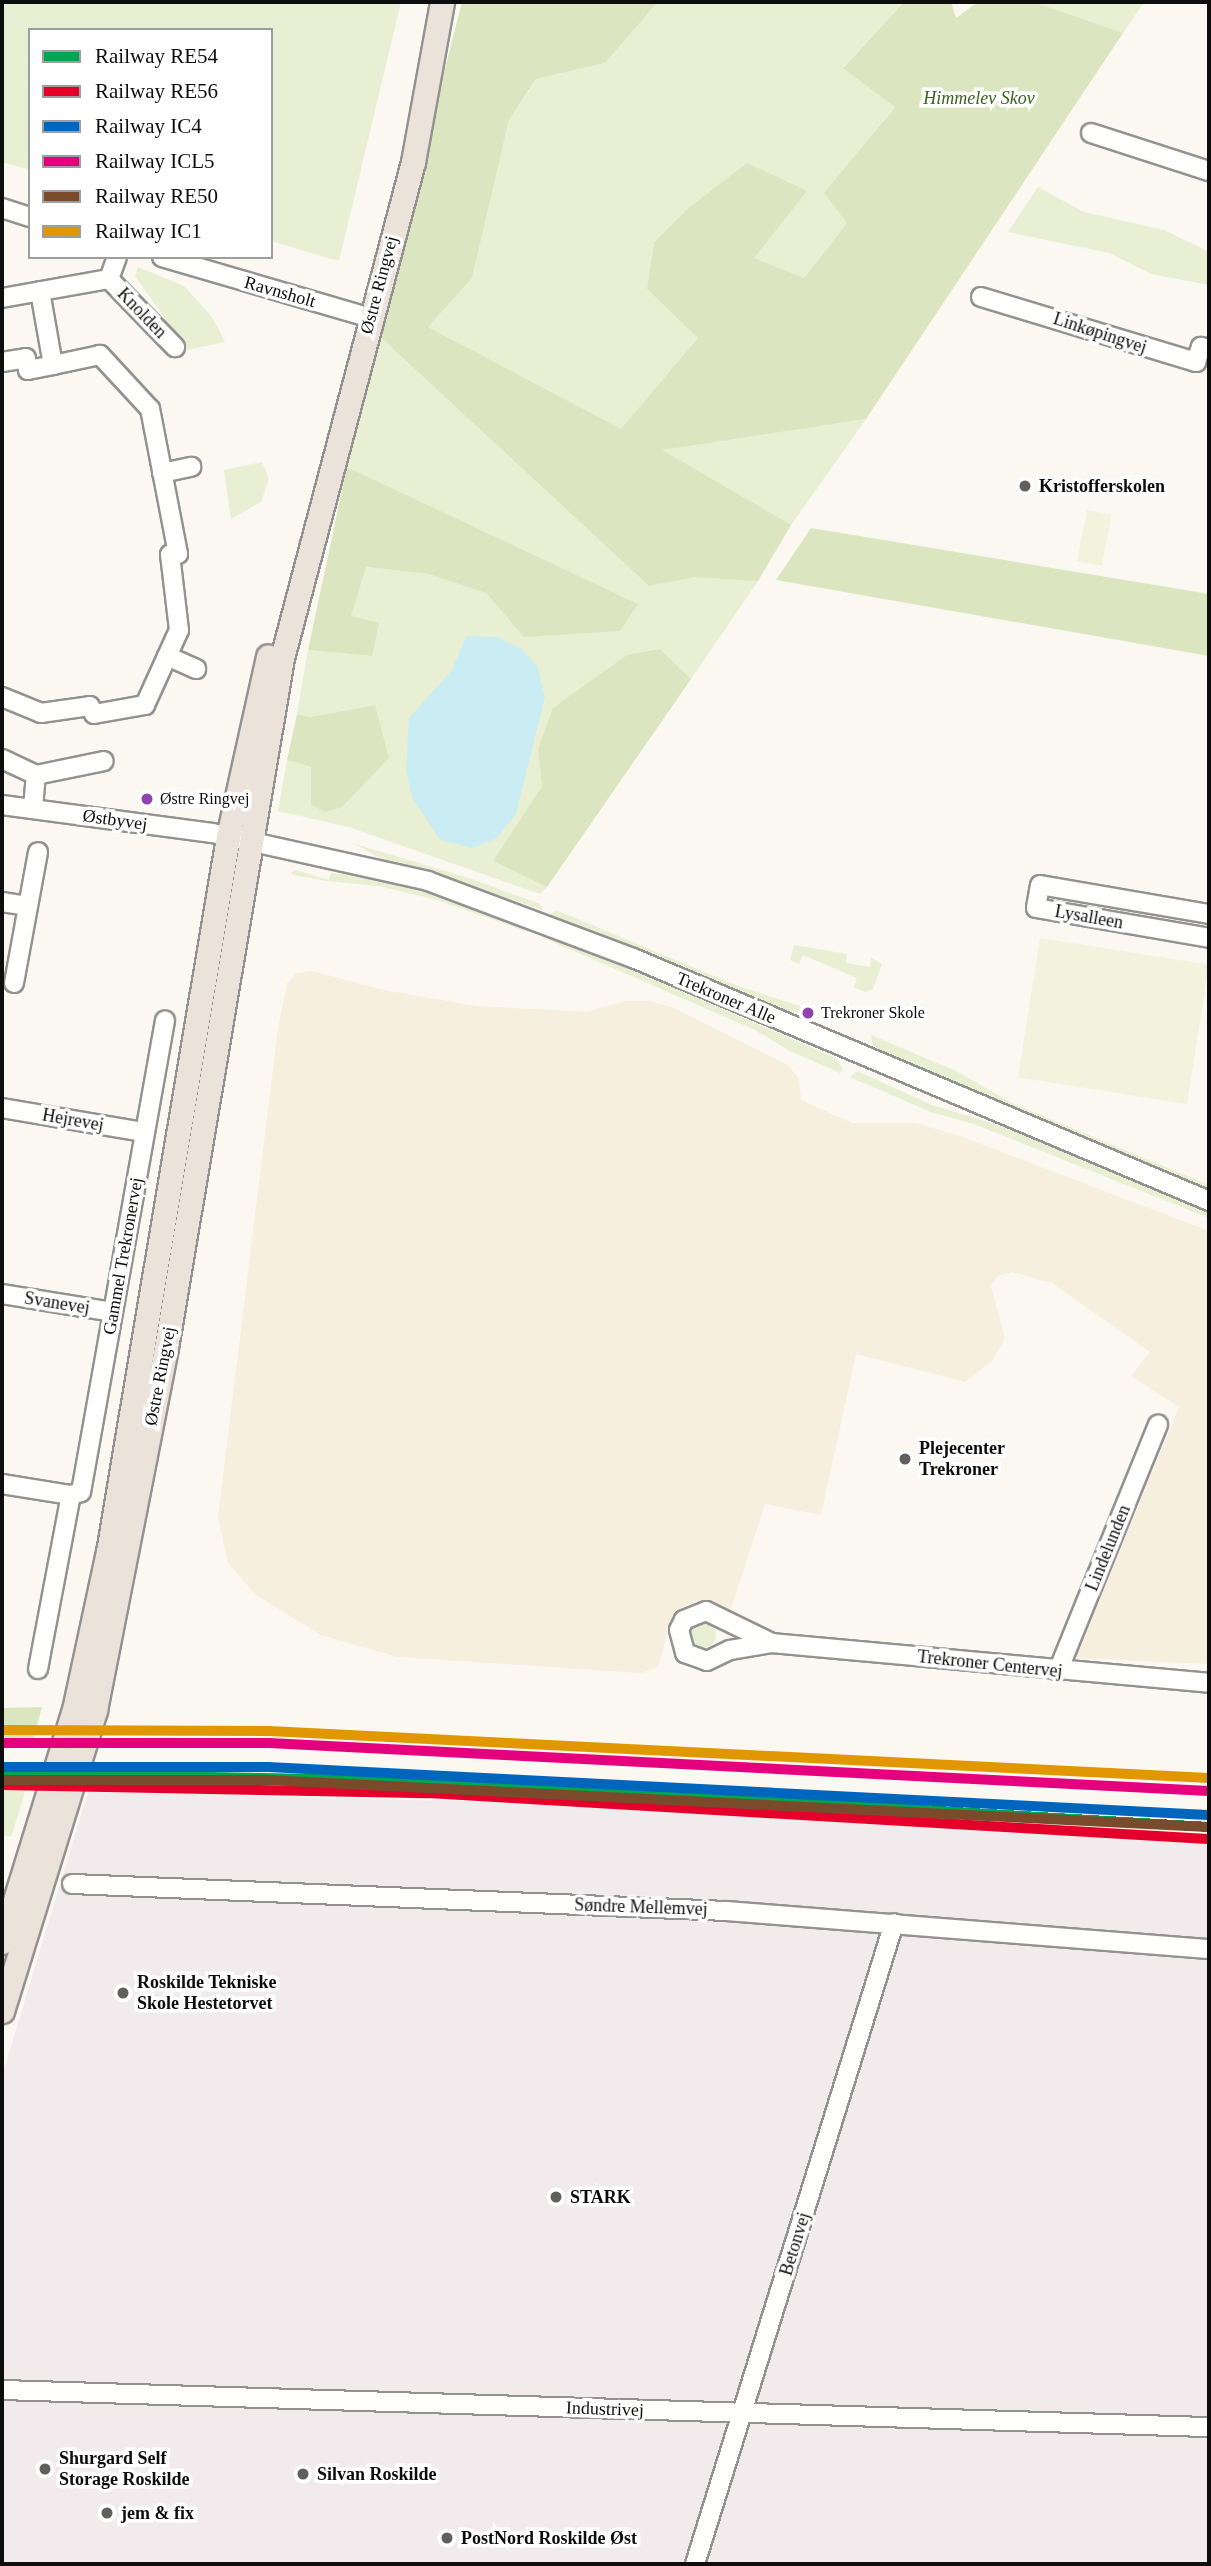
<!DOCTYPE html>
<html>
<head>
<meta charset="utf-8">
<style>
	body { margin:0 }
	#map { position:relative; width:1211px; height:2566px; overflow:hidden; background:#fbf7f1; font-family:Georgia,serif }
	div>[style] { position:absolute }
	[style*='--x'] { left:calc(var(--x)*1px); top:calc(var(--y)*1px); width:calc(var(--w)*1px); rotate:calc(var(--a)*1deg) }
	.industrial>* { inset:0; background:#f1ebee }
	.farmland>* { inset:0; background:#f7efde }
	.green>* { inset:0; background:#e9efd2 }
	.round { border-radius:50% }
	.forest>* { inset:0; background:#dbe6c0 }
	.pitch>* { inset:0; background:#f2f3dc; transform-origin:0 0 }
	.water>* { inset:0; background:#c9edf3 }
	.roads { filter:drop-shadow(2px 0 #949290) drop-shadow(-2px 0 #949290) drop-shadow(0 2px #949290) drop-shadow(0 -2px #949290) }
	.minor>* { height:18px; margin:-9px; padding:0 9px; transform-origin:9px; border-radius:9px; background:#fefefd }
	.major>* { height:23px; margin:-11.5px; padding:0 11.5px; transform-origin:11.5px; border-radius:11.5px; background:#ebe3d9 }
	.rail-1>* { height:10px; margin:-5px; padding:0 5px; transform-origin:5px; border-radius:5px; background:#00a651 }
	.rail-2>* { height:10px; margin:-5px; padding:0 5px; transform-origin:5px; border-radius:5px; background:#e4002b }
	.rail-3>* { height:10px; margin:-5px; padding:0 5px; transform-origin:5px; border-radius:5px; background:#0065bd }
	.rail-4>* { height:10px; margin:-5px; padding:0 5px; transform-origin:5px; border-radius:5px; background:#e5007d }
	.rail-5>* { height:10px; margin:-5px; padding:0 5px; transform-origin:5px; border-radius:5px; background:#7a4b2a }
	.rail-6>* { height:10px; margin:-5px; padding:0 5px; transform-origin:5px; border-radius:5px; background:#e09701 }
	.dots>* { width:19px; height:19px; translate:-50% -50%; box-sizing:border-box; border:4px solid #fff; border-radius:50% }
	span { translate:-50% -50%; white-space:nowrap; text-align:center; line-height:1.15; -webkit-text-stroke:7px #fff; paint-order:stroke }
	.bus-label { font-size:16px; color:#0d0d0d }
	.left { translate:0 -50%; text-align:left }
	.park-label { font-size:18px; color:#3a631f; font-style:italic }
	.street-label { font-size:18px; color:#0d0d0d }
	.poi-label { font-size:18px; color:#0d0d0d; font-weight:700 }
	.frame { position:absolute; inset:0; border:4px solid #0d0d0d; pointer-events:none }
	.legend { position:absolute; left:28px; top:28px; width:245px; height:231px; box-sizing:border-box; background:#fff; border:2px solid #9e9e9e; margin:0; padding:9px 12px; list-style:none; font-size:21px; color:#0d0d0d }
	.legend li { display:flex; align-items:center; gap:14px; height:35px }
	.legend b { width:35px; border:2px solid #9e9e9e }
</style>
</head>
<body>
<div id="map">
	<div class="industrial">
		<div style="clip-path:polygon(88px 1792px,534px 1803px,1209px 1837px,1209px 2564px,2px 2564px,2px 2076px)"></div>
	</div>
	<div class="farmland">
		<div style="clip-path:polygon(312px 971px,384px 990px,476px 1006px,587px 1012px,625px 1001px,650px 1001px,672px 1007px,788px 1065px,799px 1079px,801px 1100px,852px 1123px,916px 1123px,960px 1136px,1209px 1231px,1209px 1664px,1076px 1658px,1179px 1407px,1131px 1376px,1150px 1352px,1052px 1283px,1012px 1272px,998px 1276px,991px 1286px,1005px 1338px,993px 1360px,965px 1382px,856px 1354px,821px 1515px,765px 1504px,730px 1612px,701px 1600px,682px 1607px,671px 1620px,658px 1667px,641px 1673px,398px 1657px,321px 1635px,256px 1595px,228px 1563px,218px 1517px,278px 1028px,287px 983px,297px 973px)"></div>
	</div>
	<div class="green">
		<div style="clip-path:polygon(2px 2px,401px 2px,339px 261px,271px 241px,271px 30px,30px 30px,30px 170px,2px 162px)"></div>
		<div style="clip-path:polygon(658px 2px,904px 2px,843px 67px,895px 106px,825px 193px,848px 222px,804px 278px,753px 259px,748px 163px,687px 209px,654px 242px,647px 289px,698px 338px,622px 430px,428px 327px,472px 277px,509px 120px,537px 79px,605px 63px)"></div>
		<div style="clip-path:polygon(1034px 2px,1144px 2px,1123px 33px)"></div>
		<div style="clip-path:polygon(1038px 187px,1084px 212px,1164px 230px,1209px 252px,1209px 285px,1151px 274px,1109px 253px,1008px 232px)"></div>
		<div style="clip-path:polygon(138px 267px,184px 286px,212px 317px,225px 342px,187px 350px,135px 276px)"></div>
		<div style="clip-path:polygon(377px 334px,649px 586px,662px 583px,647px 451px,866px 419px,791px 525px,745px 579px,758px 581px,691px 679px,660px 649px,538px 749px,542px 786px,493px 861px,547px 887px,540px 894px,349px 827px,278px 811px,287px 760px,311px 767px,311px 805px,375px 705px,310px 717px,297px 714px,308px 650px,371px 656px,351px 616px,365px 567px,429px 574px,486px 593px,525px 637px,637px 604px,347px 467px)"></div>
		<div style="clip-path:polygon(262px 462px,269px 479px,261px 502px,231px 519px,224px 470px)"></div>
		<div style="clip-path:polygon(355px 844px,472px 879px,540px 904px,543px 910px,380px 858px)"></div>
		<div style="clip-path:polygon(295px 870px,329px 880px,331px 873px,353px 875px,433px 891px,534px 930px,528px 932px,437px 900px,379px 886px,327px 881px,294px 875px,291px 873px)"></div>
		<div style="clip-path:polygon(556px 910px,738px 986px,805px 1008px,802px 1014px,780px 1009px,705px 981px,550px 915px)"></div>
		<div style="clip-path:polygon(542px 930px,835px 1058px,843px 1068px,840px 1073px,790px 1051px,753px 1029px,544px 938px)"></div>
		<div style="clip-path:polygon(794px 945px,847px 954px,846px 963px,870px 967px,871px 958px,882px 964px,873px 989px,865px 992px,854px 987px,857px 978px,803px 955px,799px 964px,790px 960px)"></div>
		<div style="clip-path:polygon(871px 1035px,956px 1071px,1012px 1103px,1209px 1185px,1209px 1193px,1024px 1117px,887px 1054px,873px 1046px)"></div>
		<div style="clip-path:polygon(857px 1071px,932px 1105px,1007px 1128px,1209px 1210px,1209px 1218px,974px 1124px,931px 1112px,850px 1077px)"></div>
		<div class="round" style="left:690px;top:1622px;width:26px;height:26px"></div>
		<div style="clip-path:polygon(21px 1777px,27px 1786px,11px 1837px,2px 1835px,2px 1778px)"></div>
	</div>
	<div class="forest">
		<div style="clip-path:polygon(462px 2px,658px 2px,605px 63px,536px 79px,509px 120px,472px 278px,428px 327px,621px 429px,698px 338px,647px 289px,654px 242px,687px 209px,747px 163px,807px 191px,754px 258px,804px 278px,847px 223px,824px 193px,895px 107px,843px 68px,904px 2px,951px 2px,956px 18px,978px 2px,1034px 2px,1123px 33px,866px 419px,662px 450px,791px 525px,758px 581px,694px 577px,649px 586px,377px 334px)"></div>
		<div style="clip-path:polygon(347px 467px,638px 604px,620px 631px,524px 637px,486px 593px,429px 574px,366px 567px,351px 616px,379px 623px,372px 656px,308px 650px)"></div>
		<div style="clip-path:polygon(811px 528px,1209px 594px,1209px 656px,776px 580px)"></div>
		<div style="clip-path:polygon(660px 649px,691px 679px,547px 887px,493px 861px,542px 786px,538px 749px,553px 708px,627px 655px)"></div>
		<div style="clip-path:polygon(375px 705px,389px 758px,342px 807px,326px 812px,311px 805px,311px 767px,287px 760px,297px 714px,310px 717px)"></div>
		<div style="clip-path:polygon(42px 1707px,33px 1740px,2px 1741px,2px 1708px)"></div>
	</div>
	<div class="pitch">
		<div style="left:1087px;top:510px;width:25px;height:52px;rotate:11deg"></div>
		<div style="left:1040px;top:938px;width:171px;height:141px;rotate:9deg"></div>
	</div>
	<div class="water">
		<div style="clip-path:polygon(466px 636px,497px 637px,520px 648px,537px 665px,545px 697px,516px 814px,497px 838px,472px 848px,440px 840px,412px 797px,406px 771px,409px 718px,452px 670px)"></div>
	</div>
	<div class="roads">
		<div class="minor">
			<div style="--x:1091;--y:133;--w:124;--a:17.9"></div>
			<div style="--x:2;--y:208;--w:29;--a:18"></div>
			<div style="--x:162;--y:257;--w:218;--a:16.3"></div>
			<div style="--x:109;--y:279;--w:23;--a:-70"></div>
			<div style="--x:981;--y:297;--w:225;--a:16.8"></div>
			<div style="--x:1196;--y:362;--w:16;--a:-72"></div>
			<div style="--x:1201;--y:347;--w:8;--a:14"></div>
			<div style="--x:2;--y:298;--w:109;--a:-10.1"></div>
			<div style="--x:109;--y:279;--w:95;--a:45.9"></div>
			<div style="--x:2;--y:362;--w:24;--a:-9"></div>
			<div style="--x:26;--y:358;--w:12;--a:81"></div>
			<div style="--x:28;--y:370;--w:25;--a:-11"></div>
			<div style="--x:53;--y:365;--w:75;--a:-100"></div>
			<div style="--x:162;--y:473;--w:30;--a:-12"></div>
			<div style="--x:167;--y:656;--w:32;--a:24"></div>
			<div style="--x:2;--y:697;--w:42;--a:22.3"></div>
			<div style="--x:41;--y:713;--w:49;--a:-8.1"></div>
			<div style="--x:90;--y:706;--w:9;--a:63"></div>
			<div style="--x:94;--y:714;--w:52;--a:-10"></div>
			<div style="--x:145;--y:705;--w:82;--a:-65.6"></div>
			<div style="--x:179;--y:630;--w:76;--a:-96.8"></div>
			<div style="--x:170;--y:555;--w:8;--a:-7"></div>
			<div style="--x:178;--y:554;--w:148;--a:-100.9"></div>
			<div style="--x:150;--y:409;--w:74;--a:-132.8"></div>
			<div style="--x:100;--y:355;--w:48;--a:168"></div>
			<div style="--x:2;--y:759;--w:38;--a:25"></div>
			<div style="--x:36;--y:775;--w:69;--a:-11.6"></div>
			<div style="--x:2;--y:805;--w:212;--a:7.6"></div>
			<div style="--x:212;--y:833;--w:221;--a:12.5"></div>
			<div style="--x:428;--y:881;--w:219;--a:20.6"></div>
			<div style="--x:633;--y:958;--w:625;--a:22.87"></div>
			<div style="--x:33;--y:808;--w:33;--a:-85"></div>
			<div style="--x:2;--y:902;--w:25;--a:9"></div>
			<div style="--x:1209;--y:914;--w:171;--a:-170.3"></div>
			<div style="--x:1040;--y:885;--w:23;--a:100"></div>
			<div style="--x:1036;--y:908;--w:176;--a:9.8"></div>
			<div style="--x:14;--y:983;--w:133;--a:-79.6"></div>
			<div style="--x:2;--y:1108;--w:144;--a:9.6"></div>
			<div style="--x:2;--y:1294;--w:112;--a:9.2"></div>
			<div style="--x:2;--y:1484;--w:70;--a:9.1"></div>
			<div style="--x:71;--y:1495;--w:10;--a:-17"></div>
			<div style="--x:81;--y:1492;--w:479;--a:-79.9"></div>
			<div style="--x:772;--y:1643;--w:73;--a:-154.1"></div>
			<div style="--x:706;--y:1611;--w:24;--a:158"></div>
			<div style="--x:684;--y:1620;--w:11;--a:117"></div>
			<div style="--x:679;--y:1630;--w:24;--a:75"></div>
			<div style="--x:685;--y:1653;--w:23;--a:20"></div>
			<div style="--x:707;--y:1661;--w:25;--a:-26"></div>
			<div style="--x:730;--y:1650;--w:43;--a:-9.5"></div>
			<div style="--x:772;--y:1643;--w:439;--a:5.2"></div>
			<div style="--x:38;--y:1669;--w:177;--a:-79.3"></div>
			<div style="--x:1058;--y:1671;--w:266;--a:-67.9"></div>
			<div style="--x:72;--y:1884;--w:655;--a:2.36"></div>
			<div style="--x:726;--y:1911;--w:484;--a:4.5"></div>
			<div style="--x:2;--y:2390;--w:1208;--a:1.76"></div>
			<div style="--x:695;--y:2564;--w:671;--a:-72.75"></div>
		</div>
		<div class="major">
			<div style="--x:2;--y:1942;--w:243;--a:-72.8"></div>
			<div style="--x:74;--y:1710;--w:162;--a:-77.9"></div>
			<div style="--x:108;--y:1552;--w:725;--a:-80.47"></div>
			<div style="--x:228;--y:837;--w:185;--a:-77.5"></div>
			<div style="--x:2;--y:2011;--w:315;--a:-72.8"></div>
			<div style="--x:95;--y:1710;--w:369;--a:-78.9"></div>
			<div style="--x:166;--y:1348;--w:700;--a:-80.46"></div>
			<div style="--x:282;--y:658;--w:513;--a:-75.21"></div>
			<div style="--x:413;--y:162;--w:163;--a:-79.7"></div>
		</div>
	</div>
	<div class="rail-1">
		<div style="--x:2;--y:1773;--w:426;--a:1.1"></div>
		<div style="--x:428;--y:1781;--w:782;--a:3.37"></div>
	</div>
	<div class="rail-2">
		<div style="--x:2;--y:1785;--w:426;--a:1.1"></div>
		<div style="--x:428;--y:1793;--w:781;--a:3.38"></div>
	</div>
	<div class="rail-3">
		<div style="--x:2;--y:1767;--w:266;--a:0"></div>
		<div style="--x:268;--y:1767;--w:941;--a:2.92"></div>
	</div>
	<div class="rail-4">
		<div style="--x:2;--y:1743;--w:267;--a:0"></div>
		<div style="--x:269;--y:1743;--w:941;--a:2.92"></div>
	</div>
	<div class="rail-5">
		<div style="--x:2;--y:1780;--w:265;--a:0"></div>
		<div style="--x:267;--y:1780;--w:942;--a:2.86"></div>
	</div>
	<div class="rail-6">
		<div style="--x:2;--y:1730;--w:267;--a:0.2"></div>
		<div style="--x:269;--y:1731;--w:941;--a:2.86"></div>
	</div>
	<div class="dots">
		<div style="left:1025px;top:486px;background:#605f5d"></div>
		<div style="left:147px;top:799px;background:#8e44ad"></div>
		<div style="left:808px;top:1013px;background:#8e44ad"></div>
		<div style="left:905px;top:1459px;background:#605f5d"></div>
		<div style="left:123px;top:1993px;background:#605f5d"></div>
		<div style="left:556px;top:2197px;background:#605f5d"></div>
		<div style="left:45px;top:2469px;background:#605f5d"></div>
		<div style="left:303px;top:2474px;background:#605f5d"></div>
		<div style="left:107px;top:2513px;background:#605f5d"></div>
		<div style="left:447px;top:2538px;background:#605f5d"></div>
	</div>
	<div class="bus-label">
		<span class="left" style="left:160px;top:799px">Østre Ringvej</span>
		<span class="left" style="left:821px;top:1013px">Trekroner Skole</span>
	</div>
	<div class="park-label">
		<span style="left:979px;top:98px">Himmelev Skov</span>
	</div>
	<div class="street-label">
		<span style="left:379px;top:285px;rotate:-75deg">Østre Ringvej</span>
		<span style="left:280px;top:292px;rotate:16deg">Ravnsholt</span>
		<span style="left:142px;top:313px;rotate:46deg">Knolden</span>
		<span style="left:1100px;top:333px;rotate:18deg">Linkøpingvej</span>
		<span style="left:115px;top:820px;rotate:8deg">Østbyvej</span>
		<span style="left:1089px;top:917px;rotate:10deg">Lysalleen</span>
		<span style="left:726px;top:998px;rotate:23deg">Trekroner Alle</span>
		<span style="left:73px;top:1120px;rotate:10deg">Hejrevej</span>
		<span style="left:123px;top:1256px;rotate:-80deg">Gammel Trekronervej</span>
		<span style="left:57px;top:1303px;rotate:9deg">Svanevej</span>
		<span style="left:160px;top:1376px;rotate:-79deg">Østre Ringvej</span>
		<span style="left:1108px;top:1548px;rotate:-68deg">Lindelunden</span>
		<span style="left:990px;top:1664px;rotate:6deg">Trekroner Centervej</span>
		<span style="left:641px;top:1907px;rotate:2deg">Søndre Mellemvej</span>
		<span style="left:795px;top:2244px;rotate:-73deg">Betonvej</span>
		<span style="left:605px;top:2409px;rotate:2deg">Industrivej</span>
	</div>
	<div class="poi-label">
		<span class="left" style="left:1039px;top:486px">Kristofferskolen</span>
		<span class="left" style="left:919px;top:1459px">Plejecenter<br>Trekroner</span>
		<span class="left" style="left:137px;top:1993px">Roskilde Tekniske<br>Skole Hestetorvet</span>
		<span class="left" style="left:570px;top:2197px">STARK</span>
		<span class="left" style="left:59px;top:2469px">Shurgard Self<br>Storage Roskilde</span>
		<span class="left" style="left:317px;top:2474px">Silvan Roskilde</span>
		<span class="left" style="left:121px;top:2513px">jem &amp; fix</span>
		<span class="left" style="left:461px;top:2538px">PostNord Roskilde Øst</span>
	</div>
	<div class="frame"></div>
	<ul class="legend">
	<li><b style="height:9px;background:#00a651"></b>Railway RE54</li>
	<li><b style="height:9px;background:#e4002b"></b>Railway RE56</li>
	<li><b style="height:9px;background:#0065bd"></b>Railway IC4</li>
	<li><b style="height:9px;background:#e5007d"></b>Railway ICL5</li>
	<li><b style="height:9px;background:#7a4b2a"></b>Railway RE50</li>
	<li><b style="height:9px;background:#e09701"></b>Railway IC1</li>
	</ul>
</div>
</body>
</html>
